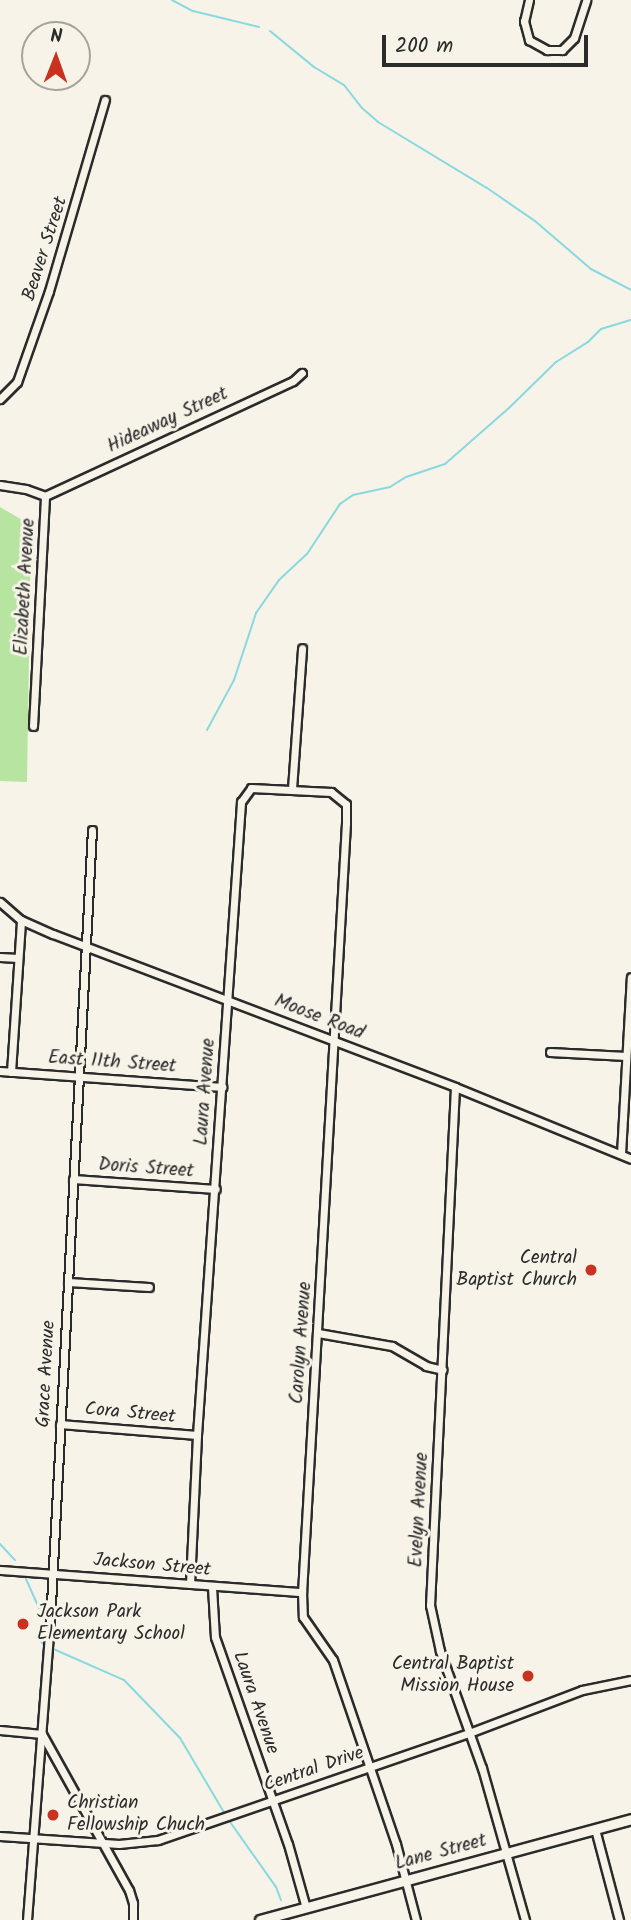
<!DOCTYPE html>
<html>
<head>
<meta charset="utf-8">
<style>
	body { margin:0 }
	#map { position:relative; width:631px; height:1920px; overflow:hidden; background:#f7f3e8; font-family:Kalam,sans-serif }
	div>[style] { position:absolute }
	[style*='--x'] { left:calc(var(--x)*1px); top:calc(var(--y)*1px); width:calc(var(--w)*1px); rotate:calc(var(--a)*1deg) }
	.green>* { inset:0; background:#b8e4a2 }
	.stream>* { height:2px; margin:-1px; padding:0 1px; transform-origin:1px; border-radius:1px; background:#88d9e0 }
	.roads { filter:drop-shadow(2px 0 #2b2b2b) drop-shadow(-2px 0 #2b2b2b) drop-shadow(0 2px #2b2b2b) drop-shadow(0 -2px #2b2b2b) }
	.minor>* { height:7px; margin:-3.5px; padding:0 3.5px; transform-origin:3.5px; border-radius:3.5px; background:#f7f3e8 }
	.major>* { height:9px; margin:-4.5px; padding:0 4.5px; transform-origin:4.5px; border-radius:4.5px; background:#f7f3e8 }
	.dots>* { width:19px; height:19px; translate:-50% -50%; box-sizing:border-box; border:4px solid #f7f3e8; border-radius:50% }
	span { translate:-50% -50%; white-space:nowrap; text-align:center; line-height:1.15; -webkit-text-stroke:6px #f7f3e8; paint-order:stroke }
	.street-label { font-size:19px; color:#2b2b2b }
	.poi-label { font-size:19px; color:#2b2b2b }
	.right { translate:-100% -50%; text-align:right }
	.left { translate:0 -50%; text-align:left }
	.north { position:absolute; left:21px; top:21px; width:70px; height:70px; box-sizing:border-box; background:#f7f3e8; border:2px solid #a5a39c; border-radius:50%; rotate:1deg; font-size:19px; font-weight:700; line-height:28px; text-align:center; color:#2b2b2b }
	.north::after { content:''; display:block; margin:auto; width:24px; height:32px; background:#c8321e; clip-path:polygon(50% 0,100% 100%,50% 72%,0 100%) }
	.scale { position:absolute; left:382px; top:35px; width:206px; height:32px; box-sizing:border-box; border:4px solid #2b2b2b; border-top:0; padding-left:9px; font-size:21px; line-height:24px; white-space:nowrap; color:#2b2b2b; -webkit-text-stroke:5px #f7f3e8; paint-order:stroke }
</style>
</head>
<body>
<div id="map">
	<div class="green">
		<div style="clip-path:polygon(0 507px,31px 525px,27px 782px,0 781px)"></div>
	</div>
	<div class="stream">
		<div style="--x:172;--y:0;--w:24;--a:28"></div>
		<div style="--x:193;--y:11;--w:68;--a:13.6"></div>
		<div style="--x:270;--y:31;--w:57;--a:39.3"></div>
		<div style="--x:314;--y:67;--w:35;--a:31"></div>
		<div style="--x:344;--y:85;--w:29;--a:52"></div>
		<div style="--x:362;--y:108;--w:21;--a:41"></div>
		<div style="--x:378;--y:122;--w:127;--a:31.2"></div>
		<div style="--x:487;--y:188;--w:58;--a:34.5"></div>
		<div style="--x:535;--y:221;--w:74;--a:40.6"></div>
		<div style="--x:591;--y:269;--w:45;--a:27.7"></div>
		<div style="--x:207;--y:730;--w:57;--a:-61.6"></div>
		<div style="--x:234;--y:680;--w:71;--a:-71.8"></div>
		<div style="--x:256;--y:613;--w:40;--a:-55.1"></div>
		<div style="--x:279;--y:580;--w:38;--a:-43"></div>
		<div style="--x:307;--y:554;--w:60;--a:-56.6"></div>
		<div style="--x:340;--y:504;--w:16;--a:-35"></div>
		<div style="--x:353;--y:495;--w:38;--a:-12"></div>
		<div style="--x:390;--y:487;--w:19;--a:-32"></div>
		<div style="--x:406;--y:477;--w:41;--a:-18.4"></div>
		<div style="--x:445;--y:464;--w:85;--a:-41.2"></div>
		<div style="--x:509;--y:408;--w:66;--a:-44.4"></div>
		<div style="--x:556;--y:362;--w:38;--a:-32"></div>
		<div style="--x:588;--y:342;--w:18;--a:-45"></div>
		<div style="--x:601;--y:329;--w:31;--a:-17"></div>
		<div style="--x:0;--y:1544;--w:22;--a:47"></div>
		<div style="--x:26;--y:1579;--w:32;--a:66"></div>
		<div style="--x:40;--y:1640;--w:9;--a:54"></div>
		<div style="--x:51;--y:1648;--w:80;--a:23.7"></div>
		<div style="--x:124;--y:1680;--w:81;--a:46"></div>
		<div style="--x:180;--y:1738;--w:88;--a:59.4"></div>
		<div style="--x:228;--y:1819;--w:83;--a:54.8"></div>
		<div style="--x:276;--y:1887;--w:14;--a:69"></div>
	</div>
	<div class="roads">
		<div class="minor">
			<div style="--x:529;--y:0;--w:22;--a:103"></div>
			<div style="--x:524;--y:21;--w:20;--a:75"></div>
			<div style="--x:529;--y:40;--w:21;--a:29"></div>
			<div style="--x:547;--y:50;--w:15;--a:0"></div>
			<div style="--x:562;--y:50;--w:17;--a:-45"></div>
			<div style="--x:574;--y:38;--w:40;--a:-72"></div>
			<div style="--x:0;--y:399;--w:24;--a:-45"></div>
			<div style="--x:17;--y:382;--w:96;--a:-70.6"></div>
			<div style="--x:49;--y:291;--w:199;--a:-73.7"></div>
			<div style="--x:0;--y:485;--w:26;--a:9"></div>
			<div style="--x:26;--y:489;--w:20;--a:20"></div>
			<div style="--x:45;--y:496;--w:273;--a:-24.9"></div>
			<div style="--x:293;--y:381;--w:12;--a:-42"></div>
			<div style="--x:33;--y:726;--w:230;--a:-87"></div>
			<div style="--x:292;--y:789;--w:141;--a:-85.9"></div>
			<div style="--x:0;--y:902;--w:28;--a:41"></div>
			<div style="--x:21;--y:920;--w:35;--a:24"></div>
			<div style="--x:53;--y:934;--w:430;--a:20.8"></div>
			<div style="--x:455;--y:1087;--w:190;--a:22.2"></div>
			<div style="--x:0;--y:957;--w:18;--a:3"></div>
			<div style="--x:550;--y:1052;--w:76;--a:3"></div>
			<div style="--x:0;--y:1071;--w:223;--a:4.1"></div>
			<div style="--x:11;--y:1072;--w:152;--a:-86.2"></div>
			<div style="--x:455;--y:1087;--w:519;--a:92.76"></div>
			<div style="--x:430;--y:1605;--w:47;--a:77.7"></div>
			<div style="--x:440;--y:1651;--w:124;--a:70.3"></div>
			<div style="--x:482;--y:1768;--w:158;--a:74.2"></div>
			<div style="--x:621;--y:1154;--w:177;--a:-86.8"></div>
			<div style="--x:73;--y:1179;--w:143;--a:4"></div>
			<div style="--x:68;--y:1282;--w:81;--a:3.5"></div>
			<div style="--x:318;--y:1333;--w:75;--a:10"></div>
			<div style="--x:392;--y:1346;--w:39;--a:30"></div>
			<div style="--x:426;--y:1366;--w:17;--a:13"></div>
			<div style="--x:60;--y:1424;--w:137;--a:4.6"></div>
			<div style="--x:0;--y:1570;--w:303;--a:4.2"></div>
			<div style="--x:190;--y:1584;--w:149;--a:-87.3"></div>
			<div style="--x:197;--y:1435;--w:635;--a:-86.02"></div>
			<div style="--x:241;--y:802;--w:17;--a:-54"></div>
			<div style="--x:251;--y:788;--w:80;--a:2.9"></div>
			<div style="--x:331;--y:792;--w:19;--a:39"></div>
			<div style="--x:346;--y:804;--w:19;--a:90"></div>
			<div style="--x:346;--y:823;--w:770;--a:93.27"></div>
			<div style="--x:302;--y:1592;--w:25;--a:88"></div>
			<div style="--x:303;--y:1617;--w:52;--a:55.1"></div>
			<div style="--x:333;--y:1660;--w:194;--a:71.1"></div>
			<div style="--x:396;--y:1844;--w:79;--a:75.3"></div>
			<div style="--x:212;--y:1587;--w:50;--a:86.6"></div>
			<div style="--x:215;--y:1637;--w:219;--a:70.6"></div>
			<div style="--x:288;--y:1844;--w:66;--a:74.3"></div>
			<div style="--x:0;--y:1730;--w:42;--a:5.4"></div>
			<div style="--x:42;--y:1734;--w:179;--a:60.9"></div>
			<div style="--x:129;--y:1890;--w:14;--a:73"></div>
			<div style="--x:133;--y:1903;--w:17;--a:90"></div>
			<div style="--x:595;--y:1829;--w:94;--a:75.2"></div>
			<div style="--x:0;--y:1836;--w:119;--a:3.8"></div>
			<div style="--x:119;--y:1844;--w:39;--a:-6"></div>
			<div style="--x:158;--y:1840;--w:329;--a:-19"></div>
			<div style="--x:469;--y:1733;--w:121;--a:-20.8"></div>
			<div style="--x:582;--y:1690;--w:50;--a:-11.5"></div>
			<div style="--x:27;--y:1920;--w:298;--a:-85.6"></div>
			<div style="--x:50;--y:1623;--w:794;--a:-86.97"></div>
		</div>
		<div class="major">
			<div style="--x:260;--y:1920;--w:385;--a:-15.2"></div>
		</div>
	</div>
	<div class="dots">
		<div style="left:591px;top:1270px;background:#c8321e"></div>
		<div style="left:23px;top:1624px;background:#c8321e"></div>
		<div style="left:528px;top:1676px;background:#c8321e"></div>
		<div style="left:53px;top:1815px;background:#c8321e"></div>
	</div>
	<div class="street-label">
		<span style="left:46px;top:249px;rotate:-72deg">Beaver Street</span>
		<span style="left:168px;top:421px;rotate:-25deg">Hideaway Street</span>
		<span style="left:26px;top:587px;rotate:-87deg">Elizabeth Avenue</span>
		<span style="left:319px;top:1018px;rotate:21deg">Moose Road</span>
		<span style="left:112px;top:1063px;rotate:4deg">East 11th Street</span>
		<span style="left:206px;top:1092px;rotate:-86deg">Laura Avenue</span>
		<span style="left:146px;top:1169px;rotate:4deg">Doris Street</span>
		<span style="left:302px;top:1343px;rotate:-86deg">Carolyn Avenue</span>
		<span style="left:47px;top:1374px;rotate:-87deg">Grace Avenue</span>
		<span style="left:130px;top:1414px;rotate:5deg">Cora Street</span>
		<span style="left:420px;top:1510px;rotate:-87deg">Evelyn Avenue</span>
		<span style="left:152px;top:1566px;rotate:5deg">Jackson Street</span>
		<span style="left:255px;top:1703px;rotate:71deg">Laura Avenue</span>
		<span style="left:314px;top:1770px;rotate:-19deg">Central Drive</span>
		<span style="left:441px;top:1853px;rotate:-15deg">Lane Street</span>
	</div>
	<div class="poi-label">
		<span class="right" style="left:577px;top:1270px">Central<br>Baptist Church</span>
		<span class="left" style="left:37px;top:1624px">Jackson Park<br>Elementary School</span>
		<span class="right" style="left:514px;top:1676px">Central Baptist<br>Mission House</span>
		<span class="left" style="left:67px;top:1815px">Christian<br>Fellowship Chuch</span>
	</div>
	<div class="north">N</div>
	<div class="scale">200 m</div>
</div>
</body>
</html>
